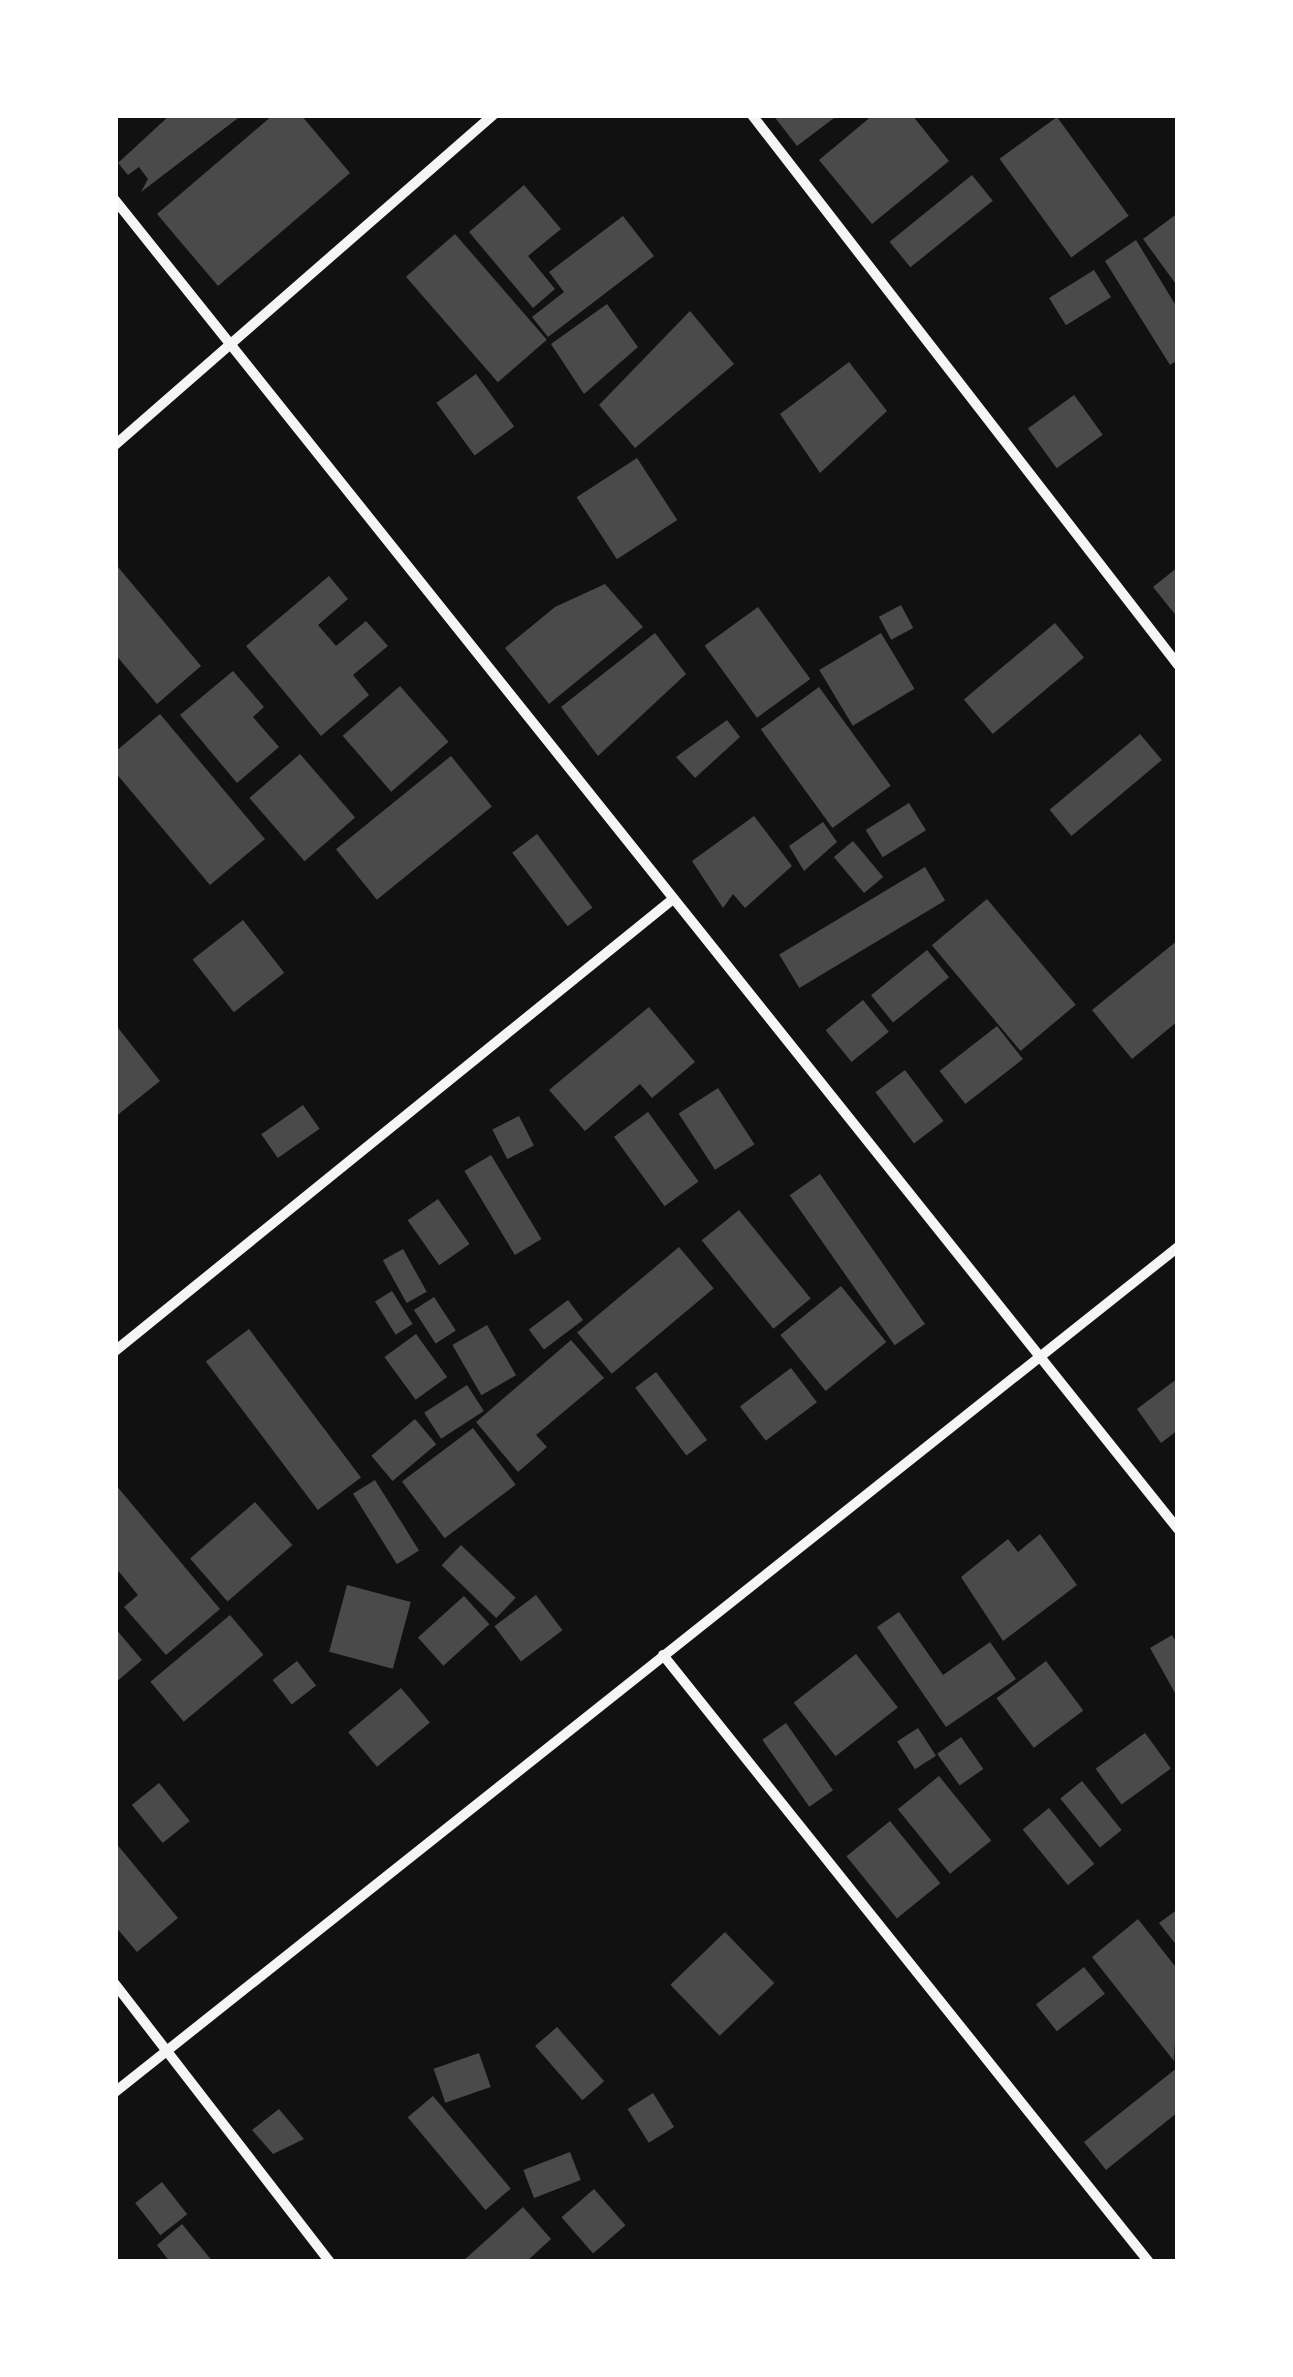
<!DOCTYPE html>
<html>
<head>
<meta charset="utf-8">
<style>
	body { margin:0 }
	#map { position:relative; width:1293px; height:2377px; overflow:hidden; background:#111; font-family:Manrope,sans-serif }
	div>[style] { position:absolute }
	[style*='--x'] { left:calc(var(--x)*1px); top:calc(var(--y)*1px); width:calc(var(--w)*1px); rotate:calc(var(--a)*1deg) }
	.building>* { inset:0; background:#4a4a4a; transform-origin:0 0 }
	.minor>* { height:10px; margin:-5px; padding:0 5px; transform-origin:5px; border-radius:5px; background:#f5f5f5 }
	span { translate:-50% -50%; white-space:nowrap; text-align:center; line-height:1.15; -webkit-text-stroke:8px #fff; paint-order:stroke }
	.frame { position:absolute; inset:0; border:118px solid #fff; pointer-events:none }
</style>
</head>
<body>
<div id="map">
	<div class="building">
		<div style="clip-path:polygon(170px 115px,242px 115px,141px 192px,148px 179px,139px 167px,128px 175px,118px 163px)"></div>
		<div style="clip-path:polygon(273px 115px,301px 115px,350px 173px,218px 286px,157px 214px)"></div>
		<div style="clip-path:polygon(773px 115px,838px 115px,797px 146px)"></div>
		<div style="clip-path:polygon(873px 115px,912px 115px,949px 161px,872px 224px,819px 160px)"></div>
		<div style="left:1057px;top:117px;width:122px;height:71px;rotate:54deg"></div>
		<div style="left:972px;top:175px;width:33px;height:106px;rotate:51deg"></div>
		<div style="clip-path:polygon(524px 185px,561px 229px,528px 256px,555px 289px,533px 308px,469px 232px)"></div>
		<div style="clip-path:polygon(1178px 213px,1178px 287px,1143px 239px)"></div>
		<div style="clip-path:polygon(623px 216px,654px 256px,548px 337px,532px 317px,564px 292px,549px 272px)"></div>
		<div style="left:455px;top:234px;width:140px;height:65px;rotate:49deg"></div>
		<div style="clip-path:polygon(1136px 240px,1178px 309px,1178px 360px,1170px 365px,1105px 261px)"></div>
		<div style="left:1094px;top:270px;width:32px;height:53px;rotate:58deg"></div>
		<div style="clip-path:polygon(607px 304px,638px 347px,584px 394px,551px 344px)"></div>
		<div style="clip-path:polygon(690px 311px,734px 364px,635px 448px,599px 405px)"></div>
		<div style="clip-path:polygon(849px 362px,887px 411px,820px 473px,780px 414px)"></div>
		<div style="left:476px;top:374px;width:65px;height:49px;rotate:54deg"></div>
		<div style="left:1074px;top:395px;width:49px;height:57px;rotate:54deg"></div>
		<div style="left:637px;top:458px;width:74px;height:72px;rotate:57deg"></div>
		<div style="clip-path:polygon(118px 567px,201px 666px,157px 704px,115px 654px)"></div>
		<div style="clip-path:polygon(1178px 567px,1178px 618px,1153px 587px)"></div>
		<div style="clip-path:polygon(329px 576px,348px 599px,318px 625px,336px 646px,366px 621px,388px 646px,353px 675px,369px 695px,321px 736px,246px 646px)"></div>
		<div style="clip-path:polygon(605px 584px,643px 627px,549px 704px,505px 648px,555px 607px)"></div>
		<div style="left:901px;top:605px;width:26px;height:25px;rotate:62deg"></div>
		<div style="left:758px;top:607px;width:89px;height:66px;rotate:54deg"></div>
		<div style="left:1055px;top:623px;width:45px;height:119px;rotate:50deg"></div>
		<div style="clip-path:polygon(655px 633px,686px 674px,598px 756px,561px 707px)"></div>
		<div style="left:881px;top:633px;width:65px;height:72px;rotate:59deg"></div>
		<div style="clip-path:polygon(233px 671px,264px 707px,253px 717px,279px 747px,237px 783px,180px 715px)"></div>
		<div style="left:400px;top:686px;width:74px;height:76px;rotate:49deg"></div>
		<div style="left:819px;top:687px;width:122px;height:72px;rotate:54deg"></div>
		<div style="clip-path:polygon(160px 714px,265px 839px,210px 885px,115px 772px,115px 752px)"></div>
		<div style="clip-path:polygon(727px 720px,740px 737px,695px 778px,676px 757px)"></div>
		<div style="left:1140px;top:734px;width:34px;height:118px;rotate:50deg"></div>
		<div style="left:300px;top:754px;width:84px;height:67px;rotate:49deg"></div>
		<div style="left:451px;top:756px;width:65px;height:148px;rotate:51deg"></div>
		<div style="left:909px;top:803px;width:32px;height:51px;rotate:58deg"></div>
		<div style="clip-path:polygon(754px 816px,792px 866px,745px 908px,733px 894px,723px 908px,692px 861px)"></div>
		<div style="clip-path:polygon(823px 822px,837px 842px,804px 871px,789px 846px)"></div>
		<div style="left:537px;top:834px;width:92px;height:31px;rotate:53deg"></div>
		<div style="left:853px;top:841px;width:47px;height:25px;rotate:50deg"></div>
		<div style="left:925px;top:867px;width:39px;height:170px;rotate:59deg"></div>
		<div style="left:987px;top:899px;width:138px;height:72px;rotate:50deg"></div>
		<div style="left:243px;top:920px;width:67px;height:64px;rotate:52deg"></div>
		<div style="clip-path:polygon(1178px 940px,1178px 1021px,1132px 1059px,1092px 1010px)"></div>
		<div style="left:927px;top:950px;width:35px;height:72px;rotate:51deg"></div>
		<div style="left:863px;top:1000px;width:41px;height:48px;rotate:51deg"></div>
		<div style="clip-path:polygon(649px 1007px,695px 1062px,652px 1098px,640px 1084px,585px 1131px,549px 1090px)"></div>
		<div style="clip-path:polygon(115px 1024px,160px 1081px,115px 1117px)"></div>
		<div style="left:997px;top:1026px;width:42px;height:73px;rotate:52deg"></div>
		<div style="left:905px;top:1070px;width:64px;height:37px;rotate:53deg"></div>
		<div style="left:718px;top:1088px;width:67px;height:47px;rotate:57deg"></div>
		<div style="left:303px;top:1105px;width:29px;height:51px;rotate:55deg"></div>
		<div style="left:648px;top:1112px;width:86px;height:42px;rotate:54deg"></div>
		<div style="left:519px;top:1116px;width:33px;height:30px;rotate:63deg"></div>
		<div style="left:491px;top:1155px;width:98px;height:31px;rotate:59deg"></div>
		<div style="left:820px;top:1174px;width:183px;height:37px;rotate:55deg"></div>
		<div style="left:438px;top:1199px;width:55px;height:37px;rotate:55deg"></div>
		<div style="left:739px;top:1210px;width:114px;height:48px;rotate:51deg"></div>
		<div style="left:679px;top:1247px;width:54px;height:133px;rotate:50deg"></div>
		<div style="left:403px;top:1249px;width:49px;height:23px;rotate:61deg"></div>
		<div style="left:841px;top:1286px;width:72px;height:78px;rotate:51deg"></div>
		<div style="left:392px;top:1291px;width:39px;height:20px;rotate:58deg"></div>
		<div style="left:434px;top:1297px;width:40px;height:24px;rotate:57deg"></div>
		<div style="left:568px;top:1300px;width:25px;height:49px;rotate:53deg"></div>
		<div style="left:487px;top:1325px;width:58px;height:40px;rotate:60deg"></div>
		<div style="left:249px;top:1329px;width:186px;height:54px;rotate:53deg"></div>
		<div style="left:416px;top:1334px;width:53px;height:39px;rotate:54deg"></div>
		<div style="clip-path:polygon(571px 1340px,604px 1378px,536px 1435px,547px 1447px,518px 1472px,476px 1422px)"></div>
		<div style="left:791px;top:1368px;width:43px;height:64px;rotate:53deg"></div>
		<div style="left:656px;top:1372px;width:85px;height:26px;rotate:53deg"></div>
		<div style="clip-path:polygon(1178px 1378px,1178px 1430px,1161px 1443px,1137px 1409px)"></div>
		<div style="left:467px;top:1385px;width:31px;height:51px;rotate:57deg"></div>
		<div style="left:415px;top:1419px;width:33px;height:57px;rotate:50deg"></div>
		<div style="left:473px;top:1428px;width:71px;height:89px;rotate:53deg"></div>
		<div style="left:375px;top:1480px;width:83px;height:26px;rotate:58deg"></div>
		<div style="clip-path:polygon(115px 1484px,220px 1609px,166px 1655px,124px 1607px,138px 1595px,115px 1567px)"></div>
		<div style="left:255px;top:1502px;width:57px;height:86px;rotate:49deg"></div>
		<div style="clip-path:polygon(1040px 1534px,1077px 1585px,1003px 1641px,961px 1577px,1008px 1539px,1018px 1552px)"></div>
		<div style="left:461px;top:1545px;width:76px;height:28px;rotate:44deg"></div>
		<div style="left:347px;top:1585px;width:66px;height:69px;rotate:15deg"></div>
		<div style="left:536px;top:1595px;width:44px;height:52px;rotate:53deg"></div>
		<div style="left:464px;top:1596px;width:38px;height:62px;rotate:48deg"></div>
		<div style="clip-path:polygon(899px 1612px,943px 1675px,990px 1642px,1016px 1679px,946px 1727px,877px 1627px)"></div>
		<div style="left:230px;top:1615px;width:52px;height:104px;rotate:50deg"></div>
		<div style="clip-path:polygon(115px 1628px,142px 1660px,115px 1683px)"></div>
		<div style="clip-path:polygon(1172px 1635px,1178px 1645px,1175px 1693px,1150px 1648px)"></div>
		<div style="left:856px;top:1654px;width:68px;height:79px;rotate:52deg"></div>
		<div style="left:297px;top:1661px;width:31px;height:31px;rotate:52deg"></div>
		<div style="left:1046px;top:1661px;width:62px;height:62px;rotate:53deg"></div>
		<div style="left:401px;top:1688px;width:45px;height:69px;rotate:50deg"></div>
		<div style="left:786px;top:1723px;width:82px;height:29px;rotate:55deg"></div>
		<div style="left:918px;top:1728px;width:33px;height:25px;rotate:57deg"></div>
		<div style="left:1145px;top:1733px;width:44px;height:61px;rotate:54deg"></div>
		<div style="left:961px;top:1737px;width:39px;height:29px;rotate:55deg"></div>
		<div style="left:939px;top:1776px;width:83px;height:53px;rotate:51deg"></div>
		<div style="left:1082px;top:1781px;width:63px;height:28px;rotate:51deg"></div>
		<div style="left:159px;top:1783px;width:49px;height:35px;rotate:51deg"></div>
		<div style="left:1049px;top:1808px;width:72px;height:34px;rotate:51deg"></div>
		<div style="left:890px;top:1821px;width:80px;height:56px;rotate:51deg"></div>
		<div style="clip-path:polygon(115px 1842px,178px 1918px,137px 1952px,115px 1926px)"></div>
		<div style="clip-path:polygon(1178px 1909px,1178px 1947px,1159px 1923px)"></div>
		<div style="clip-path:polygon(1138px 1919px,1178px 1970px,1174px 2061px,1092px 1957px)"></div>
		<div style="left:725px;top:1932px;width:71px;height:76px;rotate:46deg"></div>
		<div style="left:1084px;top:1967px;width:34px;height:61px;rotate:52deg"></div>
		<div style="left:557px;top:2027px;width:72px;height:29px;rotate:49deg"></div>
		<div style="left:479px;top:2053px;width:36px;height:48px;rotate:71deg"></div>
		<div style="clip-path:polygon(1178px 2067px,1178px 2112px,1106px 2170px,1084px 2142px)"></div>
		<div style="left:653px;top:2093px;width:40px;height:30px;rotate:58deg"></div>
		<div style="left:433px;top:2096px;width:121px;height:33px;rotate:50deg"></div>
		<div style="clip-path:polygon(279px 2109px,304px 2139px,273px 2154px,252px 2130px)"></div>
		<div style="left:570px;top:2152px;width:30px;height:50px;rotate:69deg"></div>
		<div style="left:162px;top:2182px;width:41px;height:34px;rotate:52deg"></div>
		<div style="left:594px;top:2189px;width:48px;height:43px;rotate:49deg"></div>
		<div style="clip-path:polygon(523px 2207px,551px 2239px,526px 2262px,462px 2262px)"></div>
		<div style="clip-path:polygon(182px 2224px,213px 2262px,170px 2262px,157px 2245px)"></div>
	</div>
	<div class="minor">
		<div style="--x:752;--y:115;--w:696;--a:52.24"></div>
		<div style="--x:115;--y:200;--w:1702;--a:51.35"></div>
		<div style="--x:115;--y:445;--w:502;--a:-41.12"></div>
		<div style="--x:115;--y:1351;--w:718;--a:-39.01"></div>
		<div style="--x:663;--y:1655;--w:778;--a:51.32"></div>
		<div style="--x:115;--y:1984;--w:351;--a:52.3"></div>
		<div style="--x:115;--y:2092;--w:1358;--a:-38.48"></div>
	</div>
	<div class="frame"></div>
</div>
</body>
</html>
